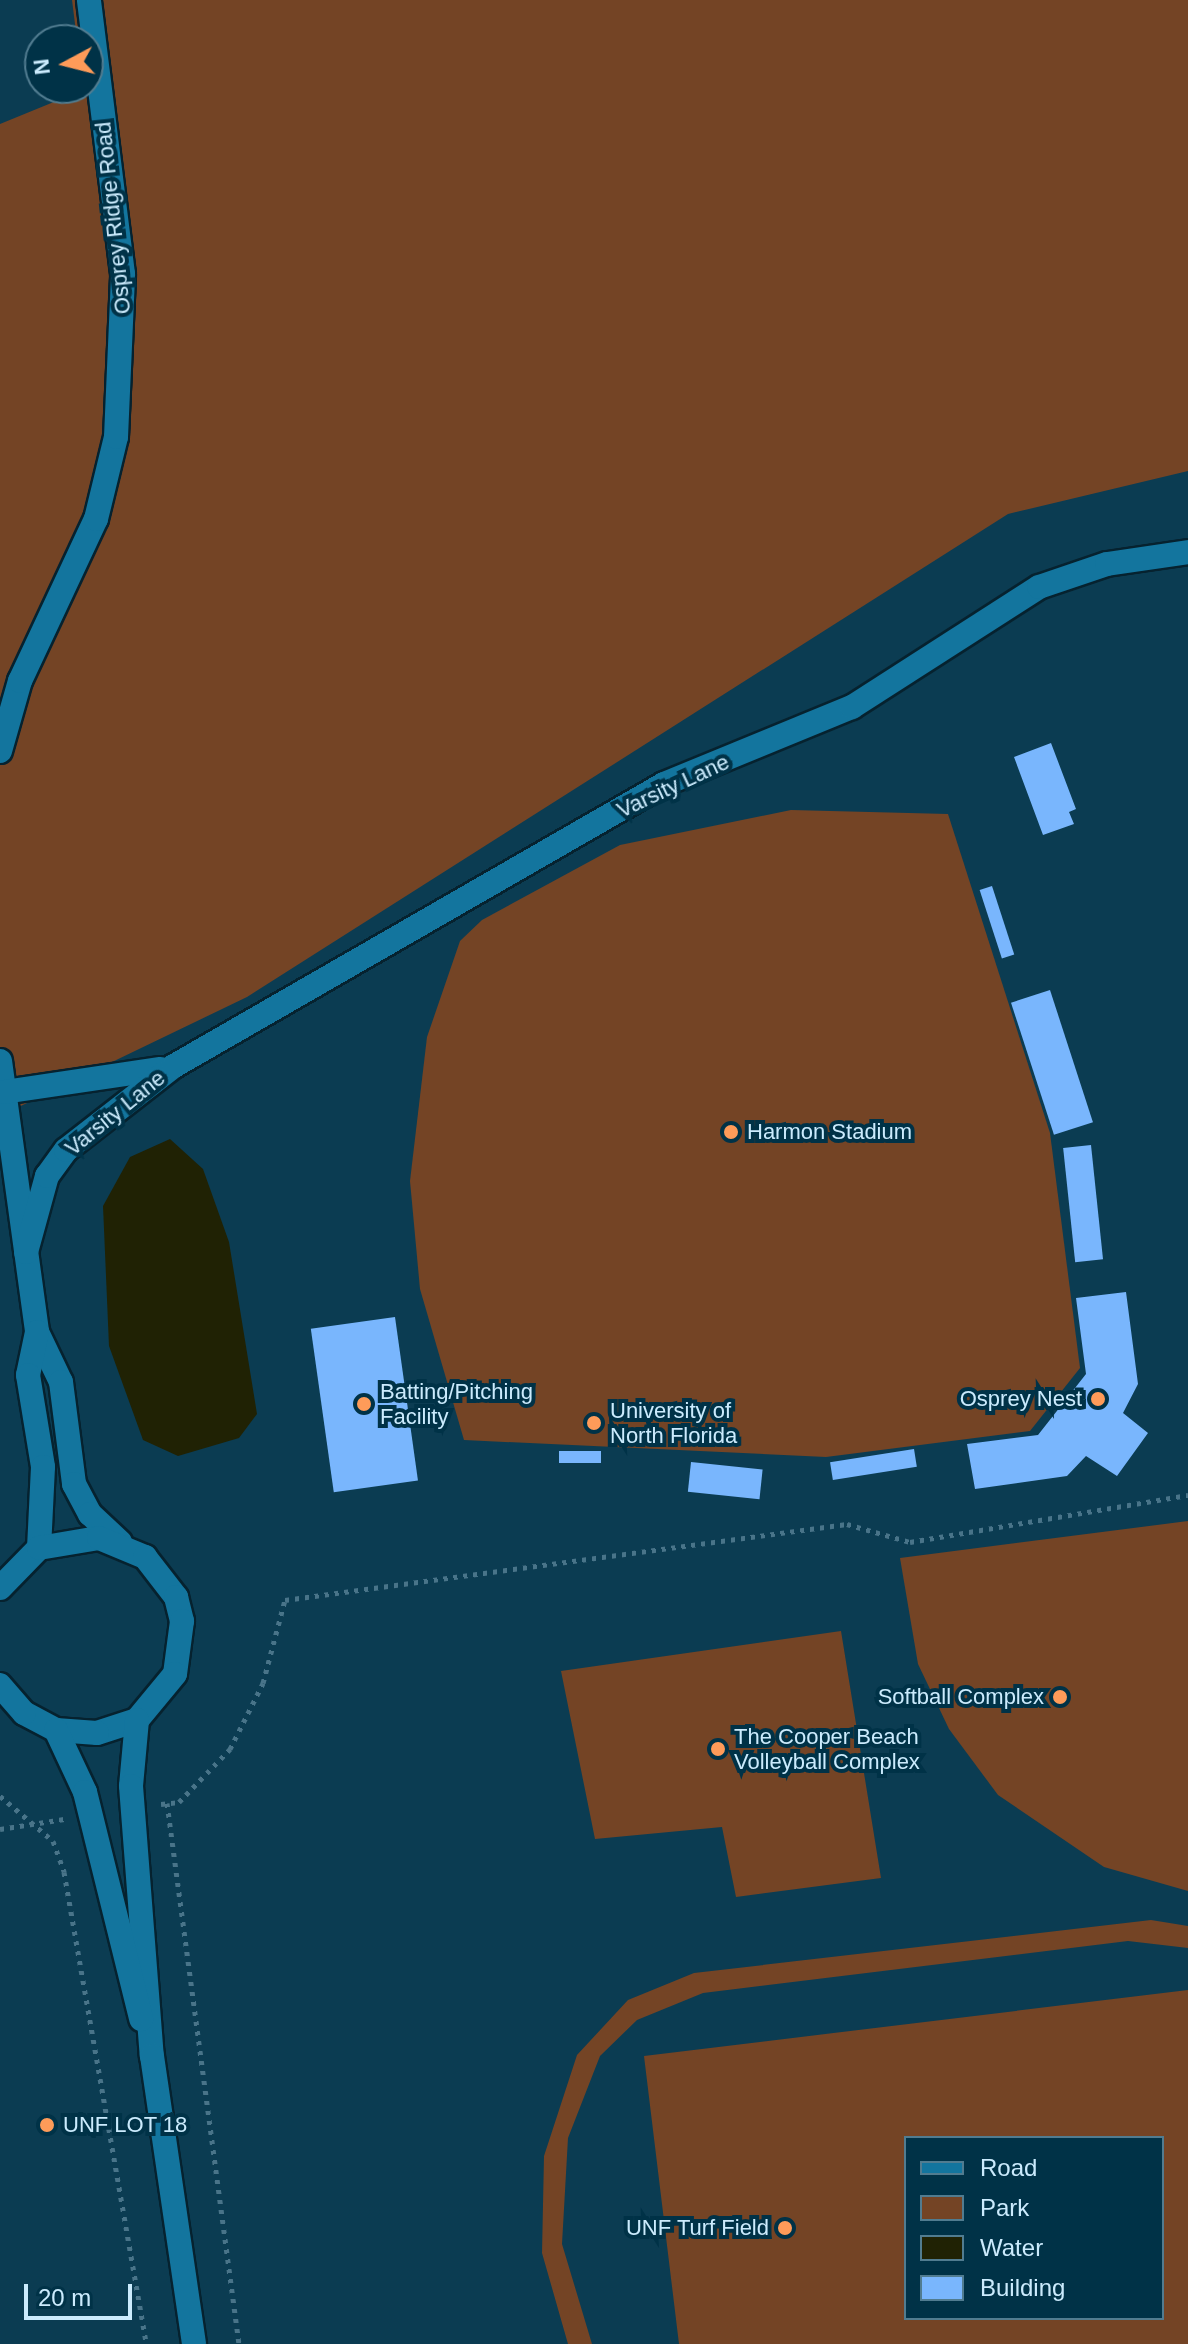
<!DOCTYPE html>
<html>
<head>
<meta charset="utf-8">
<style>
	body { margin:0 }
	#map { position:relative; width:1188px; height:2344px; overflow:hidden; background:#0b3c52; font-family:Helvetica,sans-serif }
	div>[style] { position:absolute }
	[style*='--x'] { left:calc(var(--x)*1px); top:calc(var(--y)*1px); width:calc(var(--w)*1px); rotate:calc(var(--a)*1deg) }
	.green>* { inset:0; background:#744425 }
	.water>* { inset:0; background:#202204 }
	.building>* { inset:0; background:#79b6fd; transform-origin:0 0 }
	.path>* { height:5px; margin-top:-2.5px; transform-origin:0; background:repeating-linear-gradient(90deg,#497489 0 4px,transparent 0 10px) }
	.roads { filter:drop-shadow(2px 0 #06222f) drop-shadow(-2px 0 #06222f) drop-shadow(0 2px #06222f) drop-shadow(0 -2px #06222f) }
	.minor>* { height:24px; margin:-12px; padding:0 12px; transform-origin:12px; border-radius:12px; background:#13759e }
	.dots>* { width:22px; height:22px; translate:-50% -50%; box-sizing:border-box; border:4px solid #003247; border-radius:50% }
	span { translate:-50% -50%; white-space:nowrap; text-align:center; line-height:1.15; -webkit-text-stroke:8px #003247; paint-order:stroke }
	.street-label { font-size:22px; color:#cbebfd }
	.poi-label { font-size:22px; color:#cbebfd }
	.left { translate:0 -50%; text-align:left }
	.right { translate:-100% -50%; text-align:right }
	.legend { position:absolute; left:904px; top:2136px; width:260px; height:184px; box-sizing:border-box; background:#003247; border:2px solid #517c90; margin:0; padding:10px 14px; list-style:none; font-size:24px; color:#cbebfd }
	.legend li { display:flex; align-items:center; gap:16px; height:40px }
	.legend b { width:40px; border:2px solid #517c90 }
	.north { position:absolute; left:24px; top:24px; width:80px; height:80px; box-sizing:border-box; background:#003247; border:2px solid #517c90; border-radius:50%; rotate:263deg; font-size:22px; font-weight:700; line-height:32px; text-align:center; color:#cbebfd }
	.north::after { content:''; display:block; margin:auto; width:28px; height:36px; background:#fe9b59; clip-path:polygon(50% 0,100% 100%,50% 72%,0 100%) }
	.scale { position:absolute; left:24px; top:2284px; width:108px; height:36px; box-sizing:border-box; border:4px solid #cbebfd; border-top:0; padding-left:10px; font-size:24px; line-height:28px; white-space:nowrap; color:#cbebfd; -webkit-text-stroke:6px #003247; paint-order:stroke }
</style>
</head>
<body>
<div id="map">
	<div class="green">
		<div style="clip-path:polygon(72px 0,1188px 0,1188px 471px,1008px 514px,247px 997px,0 1116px,0 124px,88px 88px,88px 40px,77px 40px)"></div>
		<div style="clip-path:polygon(791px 810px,948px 814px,1050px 1133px,1080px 1368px,1030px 1431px,826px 1457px,464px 1440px,420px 1289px,410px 1181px,427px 1037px,460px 941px,482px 920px,620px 845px)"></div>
		<div style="clip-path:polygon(1188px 1521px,1188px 1891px,1104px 1867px,998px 1795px,949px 1729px,918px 1664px,900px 1558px)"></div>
		<div style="clip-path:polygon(841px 1631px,881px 1878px,736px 1897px,722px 1827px,595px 1839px,561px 1671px)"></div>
		<div style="clip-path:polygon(1151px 1920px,1188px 1926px,1188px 1948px,1128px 1941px,703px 1993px,637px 2020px,600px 2056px,568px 2138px,562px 2244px,592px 2344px,568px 2344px,542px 2253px,544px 2156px,577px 2055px,628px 2000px,694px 1973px)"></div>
		<div style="clip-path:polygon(evenodd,1188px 1990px,1188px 2344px,679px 2344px,644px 2056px,1188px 1990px,906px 2138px,1162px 2138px,1162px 2318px,906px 2318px,906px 2138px)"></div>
	</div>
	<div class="water">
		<div style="clip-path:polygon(170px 1139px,203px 1169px,229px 1242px,257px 1414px,239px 1438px,178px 1456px,143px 1440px,109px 1346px,103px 1206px,130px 1157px)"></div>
	</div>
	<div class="building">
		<div style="clip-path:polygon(1051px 743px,1076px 809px,1069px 812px,1074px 824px,1043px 835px,1014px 757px)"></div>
		<div style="left:992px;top:886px;width:72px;height:13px;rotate:72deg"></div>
		<div style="left:1050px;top:990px;width:139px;height:41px;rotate:72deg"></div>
		<div style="left:1091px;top:1145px;width:115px;height:28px;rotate:84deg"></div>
		<div style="clip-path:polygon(1126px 1292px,1138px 1384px,1123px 1413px,1148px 1433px,1117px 1476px,1086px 1456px,1067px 1476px,975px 1489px,967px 1444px,1038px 1435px,1086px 1374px,1076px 1298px)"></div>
		<div style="left:395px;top:1317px;width:165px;height:85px;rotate:82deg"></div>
		<div style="left:914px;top:1449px;width:18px;height:85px;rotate:81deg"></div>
		<div style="left:601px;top:1451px;width:12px;height:42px;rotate:90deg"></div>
		<div style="left:691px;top:1462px;width:72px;height:30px;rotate:6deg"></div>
	</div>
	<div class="path">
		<div style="--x:0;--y:1796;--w:70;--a:40.3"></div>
		<div style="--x:53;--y:1841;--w:33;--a:70"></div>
		<div style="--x:64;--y:1872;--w:479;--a:80.1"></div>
		<div style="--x:167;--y:1803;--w:546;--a:82.42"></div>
		<div style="--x:161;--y:1804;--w:18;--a:-6"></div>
		<div style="--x:179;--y:1802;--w:74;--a:-46.1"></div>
		<div style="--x:230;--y:1749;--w:74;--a:-63.4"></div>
		<div style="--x:263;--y:1683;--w:86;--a:-75.2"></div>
		<div style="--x:285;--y:1600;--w:567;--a:-7.7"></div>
		<div style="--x:847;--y:1524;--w:66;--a:15.9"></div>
		<div style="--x:910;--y:1542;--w:282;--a:-9.6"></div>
		<div style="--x:0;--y:1829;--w:65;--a:-8.9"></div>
	</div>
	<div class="roads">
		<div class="minor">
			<div style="--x:0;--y:751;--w:73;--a:-74.1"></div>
			<div style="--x:20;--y:681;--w:179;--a:-64.9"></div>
			<div style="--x:96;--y:519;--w:84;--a:-76.3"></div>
			<div style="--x:116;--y:437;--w:163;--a:-87.5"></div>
			<div style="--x:123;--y:274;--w:276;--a:-97.1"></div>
			<div style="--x:0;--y:1061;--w:274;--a:82.2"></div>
			<div style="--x:37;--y:1332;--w:55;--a:64.4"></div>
			<div style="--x:61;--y:1382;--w:103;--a:82.7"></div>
			<div style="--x:74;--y:1484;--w:34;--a:62"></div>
			<div style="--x:90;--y:1514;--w:41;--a:43"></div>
			<div style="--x:4;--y:1092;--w:158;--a:-8.4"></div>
			<div style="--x:26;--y:1252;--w:79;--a:-74.6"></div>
			<div style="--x:47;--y:1176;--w:32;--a:-54"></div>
			<div style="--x:66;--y:1150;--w:137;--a:-37.9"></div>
			<div style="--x:174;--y:1066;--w:565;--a:-29.92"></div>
			<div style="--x:664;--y:784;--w:203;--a:-22.3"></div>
			<div style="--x:852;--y:707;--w:222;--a:-32.7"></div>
			<div style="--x:1039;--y:587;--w:72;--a:-18.7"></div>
			<div style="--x:1107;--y:564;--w:82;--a:-8.4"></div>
			<div style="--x:37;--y:1332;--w:44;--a:101.8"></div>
			<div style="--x:28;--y:1375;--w:93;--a:80.7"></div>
			<div style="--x:43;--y:1467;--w:81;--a:92.8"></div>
			<div style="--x:0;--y:1588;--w:56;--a:-45.7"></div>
			<div style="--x:39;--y:1548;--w:61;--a:-9.5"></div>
			<div style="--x:99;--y:1538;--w:50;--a:22.4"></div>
			<div style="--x:145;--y:1557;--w:51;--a:52.2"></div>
			<div style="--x:176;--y:1597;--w:25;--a:76"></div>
			<div style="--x:182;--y:1621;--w:53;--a:97.5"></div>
			<div style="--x:175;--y:1674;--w:60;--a:129.6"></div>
			<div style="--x:137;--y:1720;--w:42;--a:162"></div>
			<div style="--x:97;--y:1733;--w:41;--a:-175.8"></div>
			<div style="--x:56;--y:1730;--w:36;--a:-152"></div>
			<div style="--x:24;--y:1713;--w:37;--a:-131"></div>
			<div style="--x:137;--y:1720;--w:66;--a:95.2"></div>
			<div style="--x:131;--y:1786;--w:271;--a:85.6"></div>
			<div style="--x:152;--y:2056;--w:291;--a:81.7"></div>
			<div style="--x:56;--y:1730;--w:68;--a:64.9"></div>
			<div style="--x:85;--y:1792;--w:234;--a:76.1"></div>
		</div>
	</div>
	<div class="dots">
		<div style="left:731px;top:1132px;background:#fe9b59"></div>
		<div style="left:1098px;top:1399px;background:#fe9b59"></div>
		<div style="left:364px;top:1404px;background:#fe9b59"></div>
		<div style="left:594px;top:1423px;background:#fe9b59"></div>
		<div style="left:1060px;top:1697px;background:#fe9b59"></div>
		<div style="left:718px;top:1749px;background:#fe9b59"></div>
		<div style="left:47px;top:2125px;background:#fe9b59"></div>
		<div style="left:785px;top:2228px;background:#fe9b59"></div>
	</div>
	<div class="street-label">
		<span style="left:113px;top:218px;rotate:-96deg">Osprey Ridge Road</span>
		<span style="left:673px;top:786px;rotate:-25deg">Varsity Lane</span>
		<span style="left:115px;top:1113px;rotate:-39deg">Varsity Lane</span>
	</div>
	<div class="poi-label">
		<span class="left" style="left:747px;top:1132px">Harmon Stadium</span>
		<span class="left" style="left:380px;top:1404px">Batting/Pitching<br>Facility</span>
		<span class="right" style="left:1082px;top:1399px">Osprey Nest</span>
		<span class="left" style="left:610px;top:1423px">University of<br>North Florida</span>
		<span class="right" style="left:1044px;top:1697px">Softball Complex</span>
		<span class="left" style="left:734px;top:1749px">The Cooper Beach<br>Volleyball Complex</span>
		<span class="left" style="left:63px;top:2125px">UNF LOT 18</span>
		<span class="right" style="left:769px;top:2228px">UNF Turf Field</span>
	</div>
	<ul class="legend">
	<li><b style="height:10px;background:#13759e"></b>Road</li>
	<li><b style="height:22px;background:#744425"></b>Park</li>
	<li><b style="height:22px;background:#202204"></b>Water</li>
	<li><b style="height:22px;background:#79b6fd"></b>Building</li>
	</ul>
	<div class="north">N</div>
	<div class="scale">20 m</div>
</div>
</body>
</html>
